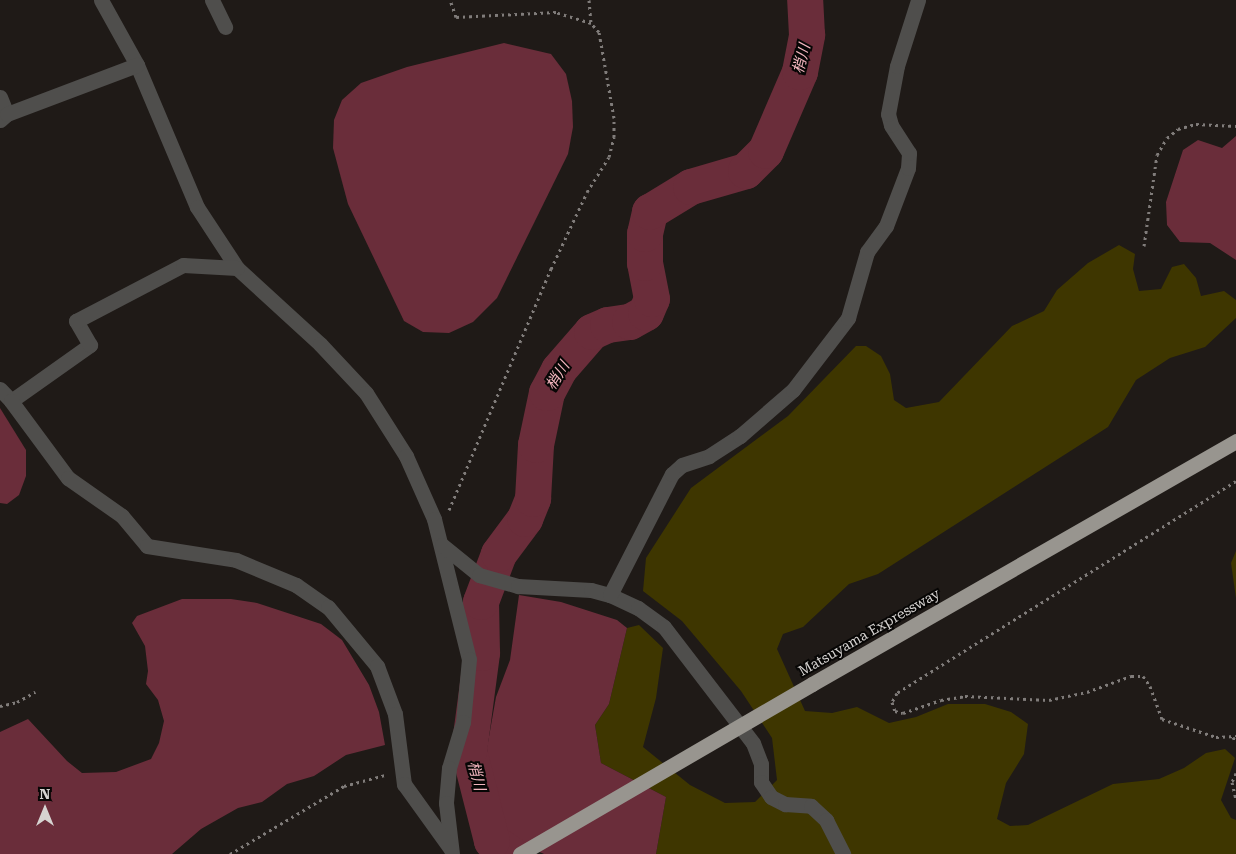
<!DOCTYPE html>
<html>
<head>
<meta charset="utf-8">
<style>
	body { margin:0 }
	#map { position:relative; width:1236px; height:854px; overflow:hidden; background:#1f1a17; font-family:"Roboto Serif","Noto Sans JP",serif }
	div>[style] { position:absolute }
	[style*='--x'] { left:calc(var(--x)*1px); top:calc(var(--y)*1px); width:calc(var(--w)*1px); rotate:calc(var(--a)*1deg) }
	.green>* { inset:0; background:#3e3600 }
	.water>* { inset:0; background:#6a2d3a }
	.river>* { height:36px; margin:-18px; padding:0 18px; transform-origin:18px; border-radius:18px; background:#6a2d3a }
	.path>* { height:3px; margin-top:-1.5px; transform-origin:0; background:repeating-linear-gradient(90deg,#807c7a 0 2.5px,transparent 0 6.5px) }
	.minor>* { height:15px; margin:-7.5px; padding:0 7.5px; transform-origin:7.5px; border-radius:7.5px; background:#4f4e4c }
	.highway>* { height:15px; margin:-7.5px; padding:0 7.5px; transform-origin:7.5px; border-radius:7.5px; background:#98958f }
	.highway-bridge>* { height:15px; margin:-7.5px; padding:0 7.5px; transform-origin:7.5px; border-radius:7.5px; background:#98958f }
	span { translate:-50% -50%; white-space:nowrap; text-align:center; line-height:1.15; -webkit-text-stroke:4px #070605; paint-order:stroke }
	.street-label { font-size:14px; color:#d6d3d1 }
	.water-label { font-size:15px; color:#f3b6bf; font-style:italic }
	.north { position:absolute; left:20px; top:784px; width:50px; height:50px; -webkit-text-stroke:4px #070605; paint-order:stroke; rotate:0deg; font-size:14px; font-weight:700; line-height:20px; text-align:center; color:#d6d3d1 }
	.north::after { content:''; display:block; margin:auto; width:18px; height:22px; background:#d6d3d1; clip-path:polygon(50% 0,100% 100%,50% 72%,0 100%) }
</style>
</head>
<body>
<div id="map">
	<div class="green">
		<div style="clip-path:polygon(1119px 245px,1135px 254px,1133px 269px,1139px 291px,1161px 289px,1172px 267px,1184px 264px,1196px 278px,1201px 296px,1224px 291px,1236px 300px,1236px 318px,1205px 347px,1170px 358px,1136px 380px,1108px 427px,878px 574px,849px 584px,803px 627px,783px 634px,777px 649px,805px 711px,832px 713px,857px 707px,889px 723px,916px 717px,948px 704px,985px 704px,1011px 712px,1028px 724px,1024px 754px,1006px 783px,997px 819px,1010px 826px,1028px 825px,1113px 784px,1159px 779px,1184px 768px,1206px 753px,1225px 749px,1235px 758px,1221px 800px,1231px 818px,1236px 820px,1236px 854px,656px 854px,666px 797px,601px 763px,595px 725px,609px 704px,627px 628px,639px 625px,663px 648px,656px 698px,643px 747px,690px 785px,725px 803px,755px 802px,777px 780px,772px 738px,741px 691px,682px 621px,643px 591px,646px 558px,691px 488px,788px 416px,856px 346px,866px 346px,881px 356px,890px 374px,894px 400px,906px 408px,939px 402px,1012px 326px,1044px 311px,1057px 290px,1088px 263px)"></div>
		<div style="clip-path:polygon(1236px 551px,1236px 598px,1231px 563px)"></div>
	</div>
	<div class="water">
		<div style="clip-path:polygon(504px 43px,551px 54px,566px 74px,572px 101px,573px 127px,568px 154px,497px 298px,473px 322px,449px 333px,423px 332px,404px 321px,348px 204px,333px 148px,334px 120px,342px 100px,361px 83px,407px 67px)"></div>
		<div style="clip-path:polygon(1236px 136px,1236px 260px,1210px 243px,1180px 242px,1167px 225px,1166px 202px,1183px 150px,1198px 140px,1222px 148px)"></div>
		<div style="clip-path:polygon(0 408px,26px 450px,26px 476px,19px 495px,7px 504px,0 503px)"></div>
		<div style="clip-path:polygon(519px 595px,561px 602px,617px 620px,627px 628px,609px 704px,595px 725px,601px 763px,666px 797px,656px 854px,544px 854px,509px 838px,489px 780px,487px 748px,496px 697px,510px 660px)"></div>
		<div style="clip-path:polygon(182px 599px,231px 599px,257px 603px,321px 624px,342px 640px,369px 685px,379px 712px,385px 745px,346px 755px,314px 776px,287px 784px,262px 802px,238px 808px,201px 829px,172px 854px,0 854px,0 732px,28px 719px,67px 761px,82px 773px,116px 772px,151px 759px,159px 743px,164px 721px,158px 700px,146px 684px,148px 671px,145px 646px,132px 623px,137px 616px)"></div>
	</div>
	<div class="river">
		<div style="--x:511;--y:854;--w:23;--a:-146"></div>
		<div style="--x:492;--y:841;--w:93;--a:-104.3"></div>
		<div style="--x:469;--y:751;--w:99;--a:-82.4"></div>
		<div style="--x:482;--y:653;--w:51;--a:-91.1"></div>
		<div style="--x:481;--y:602;--w:51;--a:-69.4"></div>
		<div style="--x:499;--y:554;--w:44;--a:-53.4"></div>
		<div style="--x:525;--y:519;--w:22;--a:-68"></div>
		<div style="--x:533;--y:499;--w:54;--a:-86.8"></div>
		<div style="--x:536;--y:445;--w:53;--a:-78.1"></div>
		<div style="--x:547;--y:393;--w:26;--a:-62"></div>
		<div style="--x:559;--y:370;--w:50;--a:-49"></div>
		<div style="--x:592;--y:332;--w:17;--a:-24"></div>
		<div style="--x:608;--y:325;--w:22;--a:-8"></div>
		<div style="--x:630;--y:322;--w:18;--a:-29"></div>
		<div style="--x:646;--y:313;--w:15;--a:-67"></div>
		<div style="--x:652;--y:299;--w:37;--a:-101"></div>
		<div style="--x:645;--y:263;--w:29;--a:-90"></div>
		<div style="--x:645;--y:234;--w:23;--a:-77"></div>
		<div style="--x:650;--y:212;--w:48;--a:-31.4"></div>
		<div style="--x:691;--y:187;--w:57;--a:-16.2"></div>
		<div style="--x:746;--y:171;--w:28;--a:-45"></div>
		<div style="--x:766;--y:151;--w:86;--a:-66.7"></div>
		<div style="--x:800;--y:72;--w:38;--a:-79"></div>
		<div style="--x:807;--y:35;--w:35;--a:-93"></div>
	</div>
	<div class="path">
		<div style="--x:589;--y:0;--w:23;--a:85"></div>
		<div style="--x:1144;--y:246;--w:92;--a:-81.9"></div>
		<div style="--x:1157;--y:155;--w:20;--a:-60"></div>
		<div style="--x:1167;--y:138;--w:14;--a:-39"></div>
		<div style="--x:1178;--y:129;--w:19;--a:-16"></div>
		<div style="--x:1196;--y:124;--w:40;--a:2.9"></div>
		<div style="--x:1236;--y:481;--w:400;--a:148"></div>
		<div style="--x:897;--y:693;--w:10;--a:119"></div>
		<div style="--x:892;--y:702;--w:9;--a:72"></div>
		<div style="--x:895;--y:711;--w:8;--a:14"></div>
		<div style="--x:903;--y:713;--w:40;--a:-18.9"></div>
		<div style="--x:941;--y:700;--w:24;--a:-9"></div>
		<div style="--x:965;--y:696;--w:84;--a:2.7"></div>
		<div style="--x:1049;--y:700;--w:39;--a:-12"></div>
		<div style="--x:1087;--y:692;--w:47;--a:-20"></div>
		<div style="--x:1131;--y:676;--w:12;--a:0"></div>
		<div style="--x:1143;--y:676;--w:12;--a:55"></div>
		<div style="--x:1150;--y:686;--w:35;--a:70"></div>
		<div style="--x:1162;--y:719;--w:57;--a:18.4"></div>
		<div style="--x:1216;--y:737;--w:20;--a:-3"></div>
		<div style="--x:449;--y:510;--w:262;--a:-67.1"></div>
		<div style="--x:551;--y:269;--w:85;--a:-64.9"></div>
		<div style="--x:587;--y:192;--w:41;--a:-57.8"></div>
		<div style="--x:609;--y:157;--w:21;--a:-76"></div>
		<div style="--x:614;--y:137;--w:19;--a:-90"></div>
		<div style="--x:614;--y:118;--w:87;--a:-99.9"></div>
		<div style="--x:599;--y:32;--w:12;--a:-132"></div>
		<div style="--x:591;--y:23;--w:37;--a:-163"></div>
		<div style="--x:556;--y:12;--w:100;--a:177.1"></div>
		<div style="--x:456;--y:17;--w:18;--a:-109"></div>
		<div style="--x:0;--y:706;--w:17;--a:-13"></div>
		<div style="--x:17;--y:702;--w:21;--a:-29"></div>
		<div style="--x:1233;--y:737;--w:6;--a:59"></div>
		<div style="--x:1236;--y:773;--w:10;--a:114"></div>
		<div style="--x:1232;--y:782;--w:17;--a:77"></div>
		<div style="--x:230;--y:854;--w:133;--a:-30.8"></div>
		<div style="--x:344;--y:786;--w:42;--a:-15"></div>
	</div>
	<div class="minor">
		<div style="--x:101;--y:0;--w:74;--a:61"></div>
		<div style="--x:137;--y:65;--w:154;--a:67.1"></div>
		<div style="--x:197;--y:207;--w:73;--a:56.7"></div>
		<div style="--x:237;--y:268;--w:113;--a:42.5"></div>
		<div style="--x:320;--y:344;--w:67;--a:46.8"></div>
		<div style="--x:366;--y:393;--w:75;--a:57.6"></div>
		<div style="--x:406;--y:456;--w:69;--a:66"></div>
		<div style="--x:434;--y:519;--w:144;--a:76"></div>
		<div style="--x:469;--y:659;--w:63;--a:95.4"></div>
		<div style="--x:463;--y:722;--w:48;--a:106.9"></div>
		<div style="--x:449;--y:768;--w:35;--a:95"></div>
		<div style="--x:446;--y:803;--w:51;--a:83.3"></div>
		<div style="--x:212;--y:0;--w:30;--a:64"></div>
		<div style="--x:0;--y:97;--w:18;--a:68"></div>
		<div style="--x:0;--y:120;--w:9;--a:-41"></div>
		<div style="--x:7;--y:114;--w:139;--a:-20.7"></div>
		<div style="--x:0;--y:389;--w:16;--a:47"></div>
		<div style="--x:11;--y:401;--w:97;--a:-35.3"></div>
		<div style="--x:90;--y:345;--w:28;--a:-120"></div>
		<div style="--x:76;--y:321;--w:121;--a:-27.6"></div>
		<div style="--x:183;--y:265;--w:54;--a:3.2"></div>
		<div style="--x:11;--y:401;--w:96;--a:53.5"></div>
		<div style="--x:68;--y:478;--w:66;--a:35.1"></div>
		<div style="--x:122;--y:516;--w:39;--a:50"></div>
		<div style="--x:147;--y:546;--w:90;--a:8.9"></div>
		<div style="--x:236;--y:560;--w:65;--a:22.6"></div>
		<div style="--x:296;--y:585;--w:39;--a:35"></div>
		<div style="--x:328;--y:607;--w:77;--a:50.3"></div>
		<div style="--x:377;--y:666;--w:51;--a:69.4"></div>
		<div style="--x:395;--y:714;--w:71;--a:82.7"></div>
		<div style="--x:404;--y:784;--w:79;--a:54.3"></div>
		<div style="--x:442;--y:545;--w:48;--a:39"></div>
		<div style="--x:479;--y:575;--w:41;--a:15.8"></div>
		<div style="--x:518;--y:586;--w:73;--a:3.1"></div>
		<div style="--x:591;--y:590;--w:20;--a:15"></div>
		<div style="--x:610;--y:595;--w:31;--a:25"></div>
		<div style="--x:638;--y:608;--w:32;--a:36"></div>
		<div style="--x:664;--y:627;--w:146;--a:52.5"></div>
		<div style="--x:753;--y:743;--w:22;--a:69"></div>
		<div style="--x:761;--y:764;--w:18;--a:90"></div>
		<div style="--x:761;--y:782;--w:18;--a:56"></div>
		<div style="--x:771;--y:797;--w:16;--a:27"></div>
		<div style="--x:785;--y:804;--w:26;--a:4"></div>
		<div style="--x:811;--y:806;--w:21;--a:43"></div>
		<div style="--x:826;--y:820;--w:38;--a:63"></div>
		<div style="--x:610;--y:595;--w:136;--a:-62.9"></div>
		<div style="--x:672;--y:474;--w:13;--a:-42"></div>
		<div style="--x:682;--y:465;--w:28;--a:-18"></div>
		<div style="--x:709;--y:456;--w:37;--a:-33"></div>
		<div style="--x:740;--y:436;--w:70;--a:-41"></div>
		<div style="--x:793;--y:390;--w:91;--a:-52.6"></div>
		<div style="--x:848;--y:318;--w:69;--a:-73.9"></div>
		<div style="--x:867;--y:252;--w:32;--a:-54"></div>
		<div style="--x:886;--y:226;--w:62;--a:-69.2"></div>
		<div style="--x:908;--y:168;--w:15;--a:-86"></div>
		<div style="--x:909;--y:153;--w:33;--a:-123"></div>
		<div style="--x:891;--y:125;--w:11;--a:-105"></div>
		<div style="--x:888;--y:114;--w:49;--a:-79.4"></div>
		<div style="--x:897;--y:66;--w:69;--a:-72.3"></div>
	</div>
	<div class="highway">
		<div style="--x:812;--y:684;--w:489;--a:-29.8"></div>
	</div>
	<div class="highway-bridge">
		<div style="--x:520;--y:854;--w:338;--a:-30.2"></div>
	</div>
	<div class="street-label">
		<span style="left:869px;top:632px;rotate:-30deg">Matsuyama Expressway</span>
	</div>
	<div class="water-label">
		<span style="left:802px;top:59px;rotate:-76deg">梢川</span>
		<span style="left:558px;top:376px;rotate:-58deg">梢川</span>
		<span style="left:476px;top:776px;rotate:76deg">梢川</span>
	</div>
	<div class="north">N</div>
</div>
</body>
</html>
